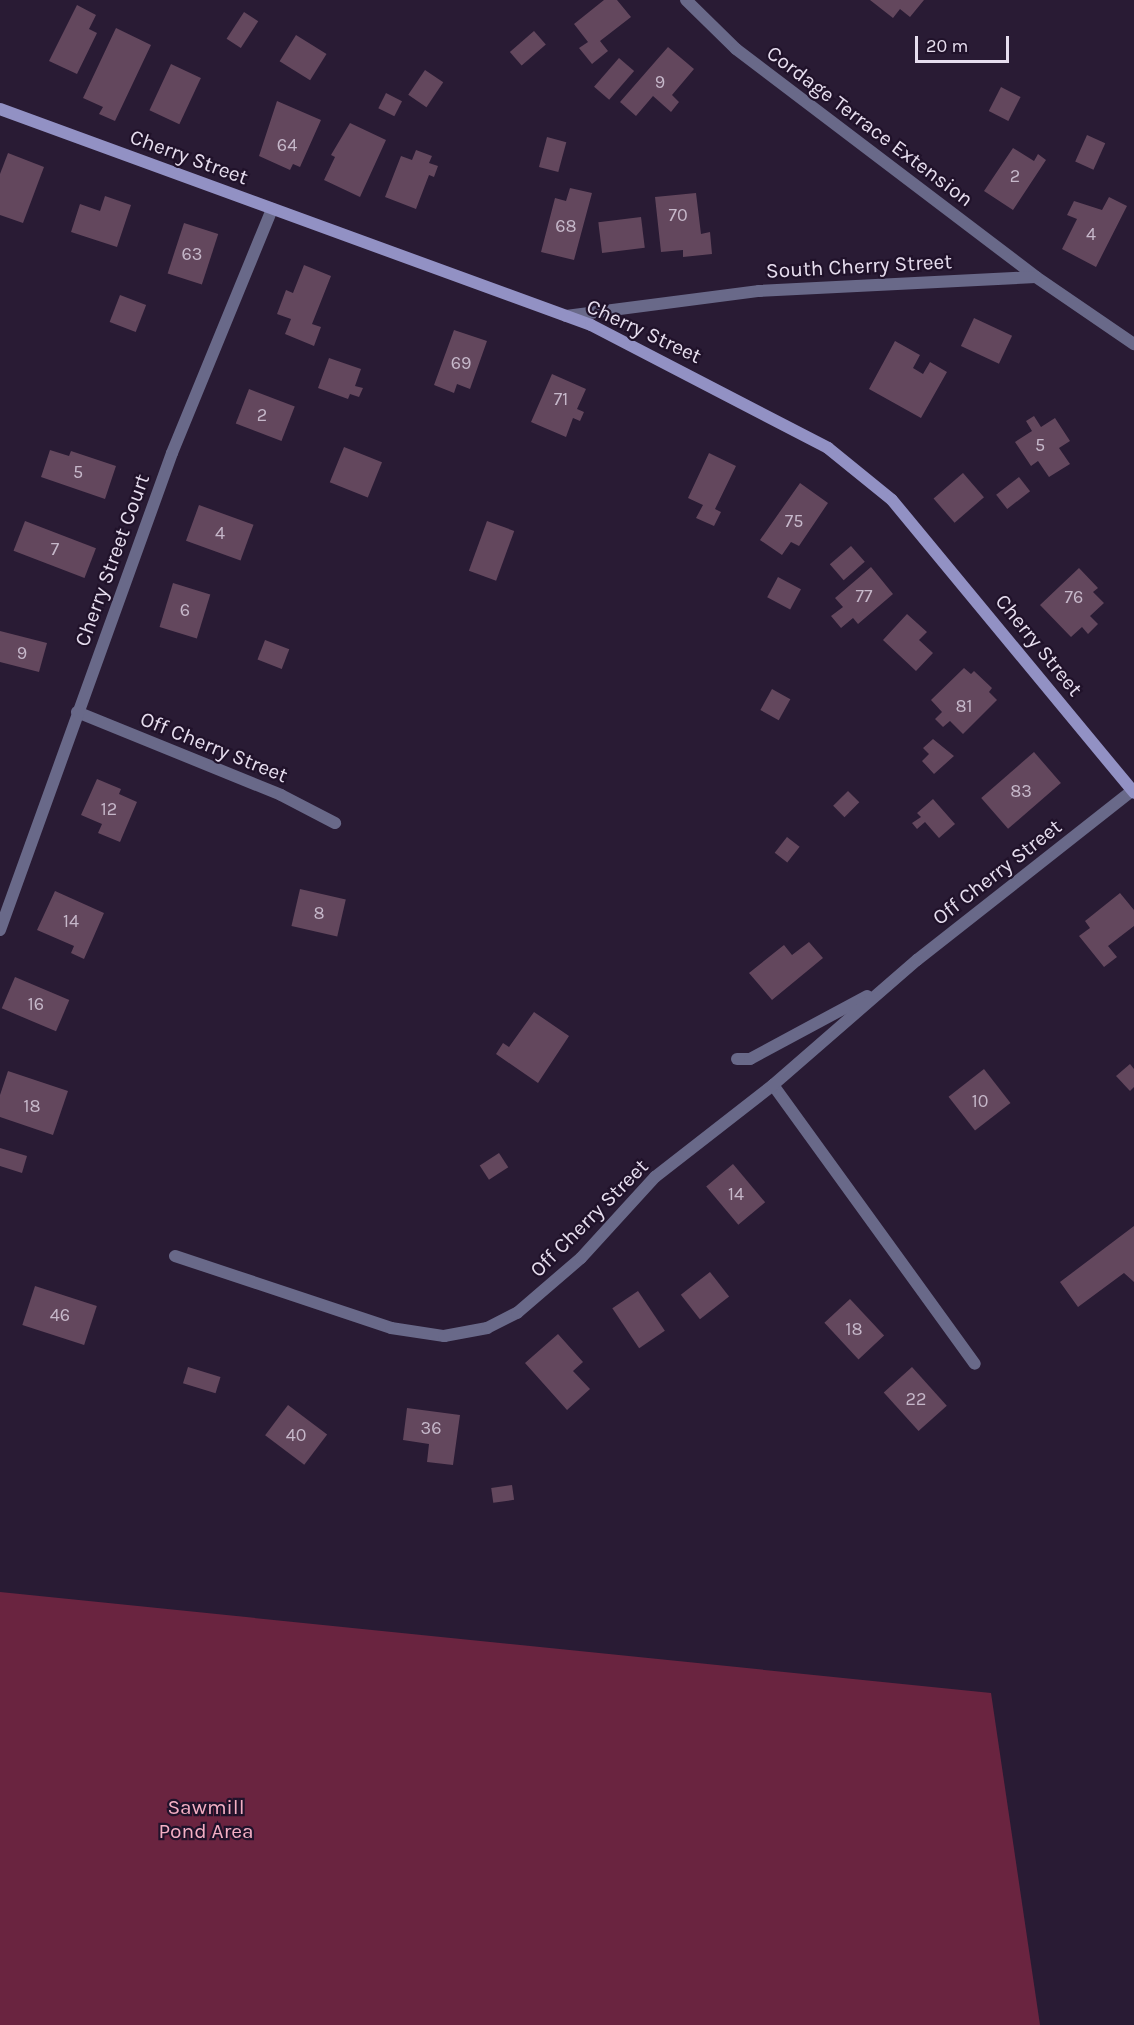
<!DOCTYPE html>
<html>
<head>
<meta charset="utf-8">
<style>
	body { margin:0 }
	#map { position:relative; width:1134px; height:2025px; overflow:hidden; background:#291b34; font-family:Karla,sans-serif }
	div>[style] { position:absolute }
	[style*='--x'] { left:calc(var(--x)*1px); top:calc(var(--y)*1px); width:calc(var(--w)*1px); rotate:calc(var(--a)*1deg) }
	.green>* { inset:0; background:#6a2440 }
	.building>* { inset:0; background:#63475d; transform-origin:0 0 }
	.street>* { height:12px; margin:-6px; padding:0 6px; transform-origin:6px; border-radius:6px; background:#696989 }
	.secondary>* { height:12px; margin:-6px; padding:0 6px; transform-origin:6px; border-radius:6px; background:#9291c4 }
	span { translate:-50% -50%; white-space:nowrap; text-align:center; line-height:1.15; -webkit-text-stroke:4.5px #20122a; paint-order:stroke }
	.number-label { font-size:18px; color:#c6b8ca }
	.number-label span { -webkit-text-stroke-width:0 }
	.street-label { font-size:21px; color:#e7deef }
	.park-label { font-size:21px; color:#f4afc4 }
	.scale { position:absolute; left:915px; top:36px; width:94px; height:27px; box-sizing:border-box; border:3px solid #e7deef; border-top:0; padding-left:8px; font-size:18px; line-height:21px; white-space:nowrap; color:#e7deef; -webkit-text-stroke:4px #20122a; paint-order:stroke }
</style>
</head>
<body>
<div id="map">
	<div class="green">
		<div style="clip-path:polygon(0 1592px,991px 1693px,1040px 2025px,0 2025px)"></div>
	</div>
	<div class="building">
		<div style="clip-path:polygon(604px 0,617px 0,631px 17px,600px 41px,608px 51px,592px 64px,579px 48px,588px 42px,574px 24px)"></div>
		<div style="clip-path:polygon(870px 0,924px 0,910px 17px,900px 9px,893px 18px)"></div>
		<div style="clip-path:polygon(77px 5px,96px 15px,89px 29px,97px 33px,77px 74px,49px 61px)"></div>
		<div style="left:244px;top:12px;width:17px;height:32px;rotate:33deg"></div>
		<div style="clip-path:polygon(116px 28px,151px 45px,115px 121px,99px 114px,103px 107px,83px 98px)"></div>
		<div style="left:534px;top:31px;width:18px;height:32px;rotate:49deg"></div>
		<div style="left:296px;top:35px;width:36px;height:31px;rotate:32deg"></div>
		<div style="clip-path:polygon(668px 47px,694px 69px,672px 95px,679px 102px,671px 112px,653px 96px,636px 116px,620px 102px)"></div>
		<div style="left:619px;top:58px;width:20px;height:38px;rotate:41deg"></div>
		<div style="left:171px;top:64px;width:33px;height:51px;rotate:25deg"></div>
		<div style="left:425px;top:70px;width:22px;height:30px;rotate:34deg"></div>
		<div style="left:1001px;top:87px;width:22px;height:27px;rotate:27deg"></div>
		<div style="left:386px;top:93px;width:18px;height:17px;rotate:27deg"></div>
		<div style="clip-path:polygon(277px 101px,321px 120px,300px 167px,293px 164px,290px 170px,259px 156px)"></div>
		<div style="clip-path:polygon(350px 123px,386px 140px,360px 197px,324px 180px,335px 157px,331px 155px)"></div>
		<div style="left:1087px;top:135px;width:20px;height:29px;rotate:24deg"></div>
		<div style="left:547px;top:137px;width:20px;height:31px;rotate:15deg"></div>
		<div style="clip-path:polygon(1013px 148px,1034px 161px,1038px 154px,1046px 160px,1013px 210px,984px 191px)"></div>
		<div style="clip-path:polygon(416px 150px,432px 156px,429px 163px,438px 166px,434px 177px,429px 175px,416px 209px,385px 197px,401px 156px,412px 160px)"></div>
		<div style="clip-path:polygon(8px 153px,44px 167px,23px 223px,0 215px,0 174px)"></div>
		<div style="clip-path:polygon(570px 188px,592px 193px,574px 260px,541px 252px,555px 198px,566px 201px)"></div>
		<div style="clip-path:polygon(696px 193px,701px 234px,710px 232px,712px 254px,683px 257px,683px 250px,661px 252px,655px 197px)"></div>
		<div style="clip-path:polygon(105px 196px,131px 205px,117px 247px,71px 232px,80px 204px,100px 211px)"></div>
		<div style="clip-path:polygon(1109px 197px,1127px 206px,1096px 267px,1062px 249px,1077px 219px,1067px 215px,1074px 201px,1102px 210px)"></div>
		<div style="left:641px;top:217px;width:31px;height:43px;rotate:83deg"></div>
		<div style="left:184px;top:223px;width:36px;height:53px;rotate:18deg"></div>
		<div style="clip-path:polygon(304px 265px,331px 276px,312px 324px,321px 327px,314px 346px,285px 334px,291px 319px,277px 314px,286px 290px,293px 293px)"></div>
		<div style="left:120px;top:295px;width:28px;height:29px;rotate:21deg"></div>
		<div style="left:974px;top:318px;width:42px;height:31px;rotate:25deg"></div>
		<div style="clip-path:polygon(454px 330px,487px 341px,470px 389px,457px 384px,454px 393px,434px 385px)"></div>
		<div style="clip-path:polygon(895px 341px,920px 355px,913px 368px,923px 374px,930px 362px,947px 372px,921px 418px,869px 389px)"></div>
		<div style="clip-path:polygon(329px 358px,361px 369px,355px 386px,363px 388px,359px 397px,350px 394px,348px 399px,318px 388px)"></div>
		<div style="clip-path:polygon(552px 374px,586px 389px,577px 409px,584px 412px,580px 421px,573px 418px,566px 437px,531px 422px)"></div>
		<div style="left:249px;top:389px;width:49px;height:37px;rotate:21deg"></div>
		<div style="clip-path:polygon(1034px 416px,1041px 427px,1055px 418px,1070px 441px,1059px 448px,1070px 464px,1049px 477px,1038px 461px,1031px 466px,1015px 442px,1032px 431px,1026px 421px)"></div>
		<div style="left:344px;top:447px;width:41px;height:38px;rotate:22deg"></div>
		<div style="clip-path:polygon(50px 450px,69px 456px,71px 451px,116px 466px,105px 499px,41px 477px)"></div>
		<div style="clip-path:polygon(709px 453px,736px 466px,715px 509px,721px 512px,714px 526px,696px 518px,703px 505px,688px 498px)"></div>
		<div style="left:963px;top:473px;width:32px;height:39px;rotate:49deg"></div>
		<div style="left:1019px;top:477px;width:18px;height:29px;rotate:52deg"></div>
		<div style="clip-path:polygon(800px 483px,828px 503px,799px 546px,791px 542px,782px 555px,760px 540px)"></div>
		<div style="left:199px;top:505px;width:58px;height:38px;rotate:20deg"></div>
		<div style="left:25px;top:521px;width:76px;height:32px;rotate:21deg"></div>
		<div style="left:487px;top:521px;width:29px;height:53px;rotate:20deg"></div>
		<div style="left:851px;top:546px;width:21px;height:28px;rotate:49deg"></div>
		<div style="clip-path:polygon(871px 567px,893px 594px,858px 624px,853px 618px,841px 628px,831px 616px,843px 607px,835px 598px)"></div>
		<div style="clip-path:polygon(1079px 568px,1098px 588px,1093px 592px,1104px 603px,1090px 616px,1098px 624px,1088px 634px,1082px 627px,1071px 637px,1040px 605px)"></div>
		<div style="left:778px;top:577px;width:26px;height:23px;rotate:28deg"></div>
		<div style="left:173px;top:583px;width:39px;height:46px;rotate:17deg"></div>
		<div style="clip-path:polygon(907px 614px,927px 632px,919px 640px,933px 653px,916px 671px,883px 640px)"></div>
		<div style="clip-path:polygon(0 631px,47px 643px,39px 672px,0 662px)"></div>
		<div style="left:265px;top:640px;width:26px;height:21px;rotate:21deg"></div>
		<div style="clip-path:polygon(964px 668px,971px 674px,974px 671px,992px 688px,989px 692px,997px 700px,963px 734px,950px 721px,943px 727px,935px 719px,942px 712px,931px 700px)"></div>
		<div style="left:772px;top:689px;width:21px;height:24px;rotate:29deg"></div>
		<div style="clip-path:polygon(933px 739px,954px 756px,934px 774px,922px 761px,929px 754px,923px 748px)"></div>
		<div style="left:1034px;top:752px;width:41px;height:70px;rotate:49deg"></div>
		<div style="clip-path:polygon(97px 779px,121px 789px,119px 794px,137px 802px,120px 842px,98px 833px,102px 824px,81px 815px)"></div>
		<div style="left:848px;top:791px;width:16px;height:21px;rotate:45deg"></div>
		<div style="clip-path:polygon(933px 799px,955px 824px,939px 838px,925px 822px,917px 829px,912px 823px,921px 817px,917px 813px)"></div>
		<div style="left:787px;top:837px;width:16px;height:20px;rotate:38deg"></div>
		<div style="left:300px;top:889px;width:47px;height:38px;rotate:13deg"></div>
		<div style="clip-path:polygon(55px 891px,104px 913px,84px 959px,71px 953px,74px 946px,37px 930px)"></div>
		<div style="clip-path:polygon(1120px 893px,1134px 910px,1134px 926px,1108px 946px,1117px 957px,1104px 967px,1079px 936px,1090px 928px,1085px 921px)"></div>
		<div style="clip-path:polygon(809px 942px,823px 958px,772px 1000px,749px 973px,784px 945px,792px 955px)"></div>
		<div style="left:15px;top:977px;width:59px;height:34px;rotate:23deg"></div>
		<div style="clip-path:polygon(534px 1012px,569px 1036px,538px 1083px,496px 1054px,503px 1043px,509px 1047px)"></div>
		<div style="clip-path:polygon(1130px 1064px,1134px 1069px,1134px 1087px,1130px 1091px,1116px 1076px)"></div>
		<div style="left:984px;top:1069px;width:43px;height:45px;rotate:52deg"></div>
		<div style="clip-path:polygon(8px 1071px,68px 1091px,53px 1135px,0 1117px,0 1095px)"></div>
		<div style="clip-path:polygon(0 1148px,27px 1156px,22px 1173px,0 1166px)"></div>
		<div style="left:499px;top:1153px;width:17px;height:23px;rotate:57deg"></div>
		<div style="left:733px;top:1164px;width:50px;height:35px;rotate:50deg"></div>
		<div style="clip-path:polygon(1134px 1226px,1134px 1282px,1124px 1273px,1078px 1307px,1060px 1282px)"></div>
		<div style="left:710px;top:1272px;width:31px;height:37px;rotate:52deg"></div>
		<div style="left:35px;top:1286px;width:65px;height:41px;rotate:18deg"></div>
		<div style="left:638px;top:1291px;width:48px;height:31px;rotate:56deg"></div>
		<div style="left:850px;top:1299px;width:50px;height:35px;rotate:47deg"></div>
		<div style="clip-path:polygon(558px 1334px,583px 1362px,573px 1371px,590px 1389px,567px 1410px,525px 1363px)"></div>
		<div style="left:188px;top:1367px;width:34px;height:17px;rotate:17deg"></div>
		<div style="left:912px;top:1367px;width:52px;height:38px;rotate:48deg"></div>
		<div style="left:288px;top:1405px;width:49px;height:38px;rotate:37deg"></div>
		<div style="clip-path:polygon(407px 1408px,460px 1415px,453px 1465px,427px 1462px,429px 1444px,403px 1440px)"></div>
		<div style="left:512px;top:1485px;width:15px;height:21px;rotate:82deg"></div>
	</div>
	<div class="street">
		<div style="--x:686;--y:0;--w:70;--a:44.4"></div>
		<div style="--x:736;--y:49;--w:377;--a:37.2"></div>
		<div style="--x:1036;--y:277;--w:119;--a:34.4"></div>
		<div style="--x:566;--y:316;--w:195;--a:-7.4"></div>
		<div style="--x:759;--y:291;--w:277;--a:-2.9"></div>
		<div style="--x:77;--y:712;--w:220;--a:22.1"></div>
		<div style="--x:281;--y:795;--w:61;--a:27.4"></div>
		<div style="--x:0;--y:930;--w:507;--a:-70.17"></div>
		<div style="--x:172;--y:453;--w:264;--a:-67.7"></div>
		<div style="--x:737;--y:1059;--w:13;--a:0"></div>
		<div style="--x:750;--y:1059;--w:133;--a:-28.3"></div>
		<div style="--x:773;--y:1085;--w:344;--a:54.1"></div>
		<div style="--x:175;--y:1256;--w:228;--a:18.4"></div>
		<div style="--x:391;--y:1328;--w:54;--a:8.6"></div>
		<div style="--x:444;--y:1336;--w:44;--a:-10.5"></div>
		<div style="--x:487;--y:1328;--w:34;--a:-27"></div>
		<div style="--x:517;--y:1313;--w:84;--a:-40.7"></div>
		<div style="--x:581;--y:1258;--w:110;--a:-47.6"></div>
		<div style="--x:655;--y:1177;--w:150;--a:-37.9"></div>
		<div style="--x:773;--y:1085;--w:191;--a:-41"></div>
		<div style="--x:917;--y:960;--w:273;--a:-38.2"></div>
	</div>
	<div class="secondary">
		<div style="--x:0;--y:109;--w:629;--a:20.08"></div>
		<div style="--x:591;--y:325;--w:267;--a:27.4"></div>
		<div style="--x:828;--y:448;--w:82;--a:39.1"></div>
		<div style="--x:892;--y:500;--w:380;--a:50.4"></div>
	</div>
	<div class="number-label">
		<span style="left:660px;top:82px">9</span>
		<span style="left:287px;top:145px">64</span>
		<span style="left:1015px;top:176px">2</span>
		<span style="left:678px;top:215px">70</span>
		<span style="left:566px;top:226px">68</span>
		<span style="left:1091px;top:234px">4</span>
		<span style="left:192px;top:254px">63</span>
		<span style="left:461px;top:363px">69</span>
		<span style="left:561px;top:399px">71</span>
		<span style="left:262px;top:415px">2</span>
		<span style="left:1040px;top:445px">5</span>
		<span style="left:78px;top:472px">5</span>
		<span style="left:794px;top:521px">75</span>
		<span style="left:220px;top:533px">4</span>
		<span style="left:55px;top:549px">7</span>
		<span style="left:864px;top:596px">77</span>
		<span style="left:1074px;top:597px">76</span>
		<span style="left:185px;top:610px">6</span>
		<span style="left:22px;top:653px">9</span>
		<span style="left:964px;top:706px">81</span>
		<span style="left:1021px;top:791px">83</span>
		<span style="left:109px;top:809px">12</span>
		<span style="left:319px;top:913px">8</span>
		<span style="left:71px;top:921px">14</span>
		<span style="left:36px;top:1004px">16</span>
		<span style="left:980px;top:1101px">10</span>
		<span style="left:32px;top:1106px">18</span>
		<span style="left:736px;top:1194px">14</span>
		<span style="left:60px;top:1315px">46</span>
		<span style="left:854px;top:1329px">18</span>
		<span style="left:916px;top:1399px">22</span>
		<span style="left:431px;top:1428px">36</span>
		<span style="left:296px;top:1435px">40</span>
	</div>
	<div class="street-label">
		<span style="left:870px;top:126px;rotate:37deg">Cordage Terrace Extension</span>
		<span style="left:189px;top:157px;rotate:20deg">Cherry Street</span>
		<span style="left:859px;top:266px;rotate:-3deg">South Cherry Street</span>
		<span style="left:644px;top:331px;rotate:25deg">Cherry Street</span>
		<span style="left:112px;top:560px;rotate:-70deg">Cherry Street Court</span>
		<span style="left:1039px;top:645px;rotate:51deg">Cherry Street</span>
		<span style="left:214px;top:747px;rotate:22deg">Off Cherry Street</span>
		<span style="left:997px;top:872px;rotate:-38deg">Off Cherry Street</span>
		<span style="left:589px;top:1218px;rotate:-45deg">Off Cherry Street</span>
	</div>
	<div class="park-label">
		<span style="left:206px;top:1819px">Sawmill<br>Pond Area</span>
	</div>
	<div class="scale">20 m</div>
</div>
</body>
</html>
